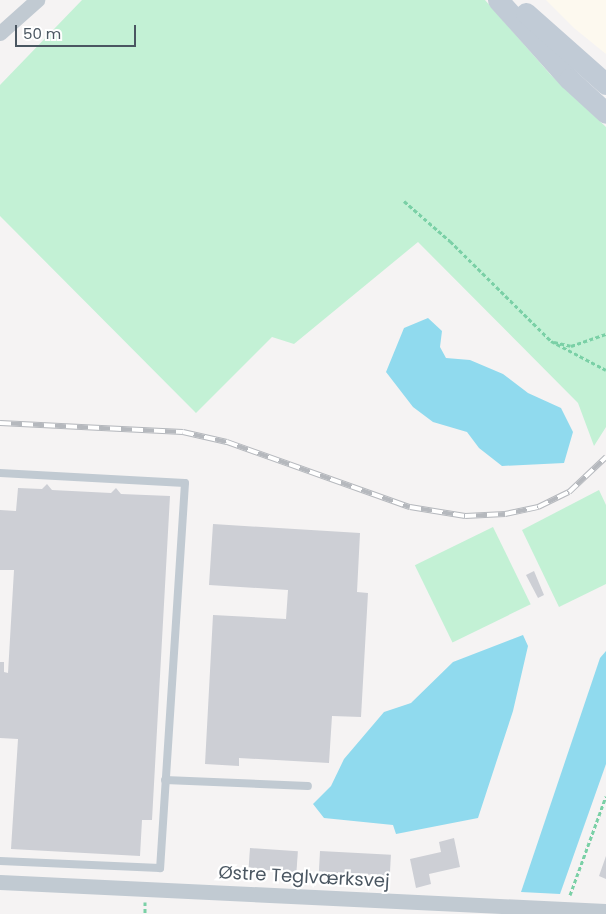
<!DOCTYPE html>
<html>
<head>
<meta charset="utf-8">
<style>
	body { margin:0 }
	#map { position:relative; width:606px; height:914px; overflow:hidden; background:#f5f3f3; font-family:Poppins,sans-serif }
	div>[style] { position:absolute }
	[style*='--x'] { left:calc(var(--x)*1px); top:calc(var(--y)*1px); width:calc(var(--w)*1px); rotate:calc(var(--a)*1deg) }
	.commercial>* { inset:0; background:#fdf9ef }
	.green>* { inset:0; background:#c3f1d5; transform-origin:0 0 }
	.water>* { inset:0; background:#90daee }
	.building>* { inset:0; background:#cdcfd5; transform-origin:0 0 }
	.path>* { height:3px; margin-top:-1.5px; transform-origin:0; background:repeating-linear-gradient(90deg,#7ad0a6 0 4px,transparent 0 6.5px) }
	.lane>* { height:8px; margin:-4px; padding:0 4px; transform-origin:4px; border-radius:4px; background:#c1cad2 }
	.street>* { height:15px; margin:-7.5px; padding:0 7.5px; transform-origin:7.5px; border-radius:7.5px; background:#c1cad2 }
	.secondary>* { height:21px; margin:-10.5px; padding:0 10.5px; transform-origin:10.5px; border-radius:10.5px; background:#c1cbd6 }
	.rail>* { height:5.5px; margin-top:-2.75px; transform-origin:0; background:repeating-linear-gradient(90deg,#fff 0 11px,#b5b8bd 0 22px); box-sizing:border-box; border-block:1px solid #b5b8bd }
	span { translate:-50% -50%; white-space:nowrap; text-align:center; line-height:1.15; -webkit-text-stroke:4.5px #fff; paint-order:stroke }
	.street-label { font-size:18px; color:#4a5661 }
	.scale { position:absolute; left:15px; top:25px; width:121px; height:22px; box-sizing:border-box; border:2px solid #4a5661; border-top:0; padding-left:6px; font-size:15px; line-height:18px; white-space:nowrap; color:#4a5661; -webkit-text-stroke:4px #fff; paint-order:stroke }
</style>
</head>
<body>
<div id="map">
	<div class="commercial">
		<div style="clip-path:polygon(546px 0,606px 0,606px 54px,574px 28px)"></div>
	</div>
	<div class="green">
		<div style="clip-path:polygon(82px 0,485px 0,550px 74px,606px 127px,606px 427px,594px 446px,578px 403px,418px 242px,294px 344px,272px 337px,196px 413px,0 216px,0 85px)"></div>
		<div style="clip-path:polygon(599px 490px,606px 505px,606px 584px,559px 607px,522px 530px)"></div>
		<div style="left:493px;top:527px;width:86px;height:87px;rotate:64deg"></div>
	</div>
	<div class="water">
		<div style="clip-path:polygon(428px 318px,442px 331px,440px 347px,446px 358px,470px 360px,503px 374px,528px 393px,561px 408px,573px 432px,564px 463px,502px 466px,479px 448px,467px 432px,433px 422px,413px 407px,386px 372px,404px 328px)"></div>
		<div style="clip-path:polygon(523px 635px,528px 646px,513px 711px,478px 818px,396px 834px,393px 825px,324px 818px,313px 804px,331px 786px,344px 759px,384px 712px,411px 703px,453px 662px)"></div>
		<div style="clip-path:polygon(606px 651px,606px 764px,560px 894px,521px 892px,600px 658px)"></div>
	</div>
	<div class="building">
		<div style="clip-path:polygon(47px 484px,52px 490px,111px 493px,116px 488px,121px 494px,170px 496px,152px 820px,142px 820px,140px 856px,11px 849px,18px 739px,0 738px,0 662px,4px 662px,4px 672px,8px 673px,14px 570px,0 570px,0 510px,16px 511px,18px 488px,42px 489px)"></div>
		<div style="clip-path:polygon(213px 524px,360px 533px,357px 592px,368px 593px,361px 717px,332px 716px,329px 763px,239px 758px,239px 766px,205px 764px,213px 615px,286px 619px,288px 590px,209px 585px)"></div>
		<div style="clip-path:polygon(534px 571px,544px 595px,538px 598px,526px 575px)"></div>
		<div style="clip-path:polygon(454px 838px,460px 867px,429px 874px,431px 884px,416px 888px,410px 859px,441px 852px,439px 842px)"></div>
		<div style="left:250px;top:848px;width:48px;height:21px;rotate:4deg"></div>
		<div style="left:320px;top:851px;width:71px;height:21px;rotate:3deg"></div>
		<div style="clip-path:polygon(606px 856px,606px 879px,599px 876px)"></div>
	</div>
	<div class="path">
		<div style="--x:404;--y:201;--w:61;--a:41"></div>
		<div style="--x:450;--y:241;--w:142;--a:44.7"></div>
		<div style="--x:551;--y:341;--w:62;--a:27.8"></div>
		<div style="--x:554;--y:342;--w:17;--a:13"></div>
		<div style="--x:571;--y:346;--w:37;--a:-19"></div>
		<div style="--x:570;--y:895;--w:105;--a:-70"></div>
		<div style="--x:145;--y:902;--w:12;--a:90"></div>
	</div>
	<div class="lane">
		<div style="--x:0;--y:473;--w:185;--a:3.1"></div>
		<div style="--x:185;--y:483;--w:386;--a:93.7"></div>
		<div style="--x:160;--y:868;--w:160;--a:-177.5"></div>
		<div style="--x:165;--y:780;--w:143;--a:2.4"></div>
	</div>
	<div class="street">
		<div style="--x:0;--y:33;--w:50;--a:-41.7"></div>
		<div style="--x:0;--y:882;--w:607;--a:2.74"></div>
	</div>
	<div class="secondary">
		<div style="--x:498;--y:0;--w:106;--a:48.1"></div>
		<div style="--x:569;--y:79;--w:50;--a:42.6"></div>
		<div style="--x:526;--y:13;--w:107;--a:41.6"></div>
	</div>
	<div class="rail">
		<div style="--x:0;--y:423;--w:183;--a:2.8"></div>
		<div style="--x:183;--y:432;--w:45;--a:12.8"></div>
		<div style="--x:227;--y:442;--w:194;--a:19.6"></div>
		<div style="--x:410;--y:507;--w:56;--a:9.3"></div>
		<div style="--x:465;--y:516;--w:40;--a:-2.9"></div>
		<div style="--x:505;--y:514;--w:34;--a:-12"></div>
		<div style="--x:538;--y:507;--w:34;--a:-26"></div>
		<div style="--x:569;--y:492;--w:51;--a:-43.4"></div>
	</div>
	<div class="street-label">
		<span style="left:304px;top:877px;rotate:3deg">Østre Teglværksvej</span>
	</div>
	<div class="scale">50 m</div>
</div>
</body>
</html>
